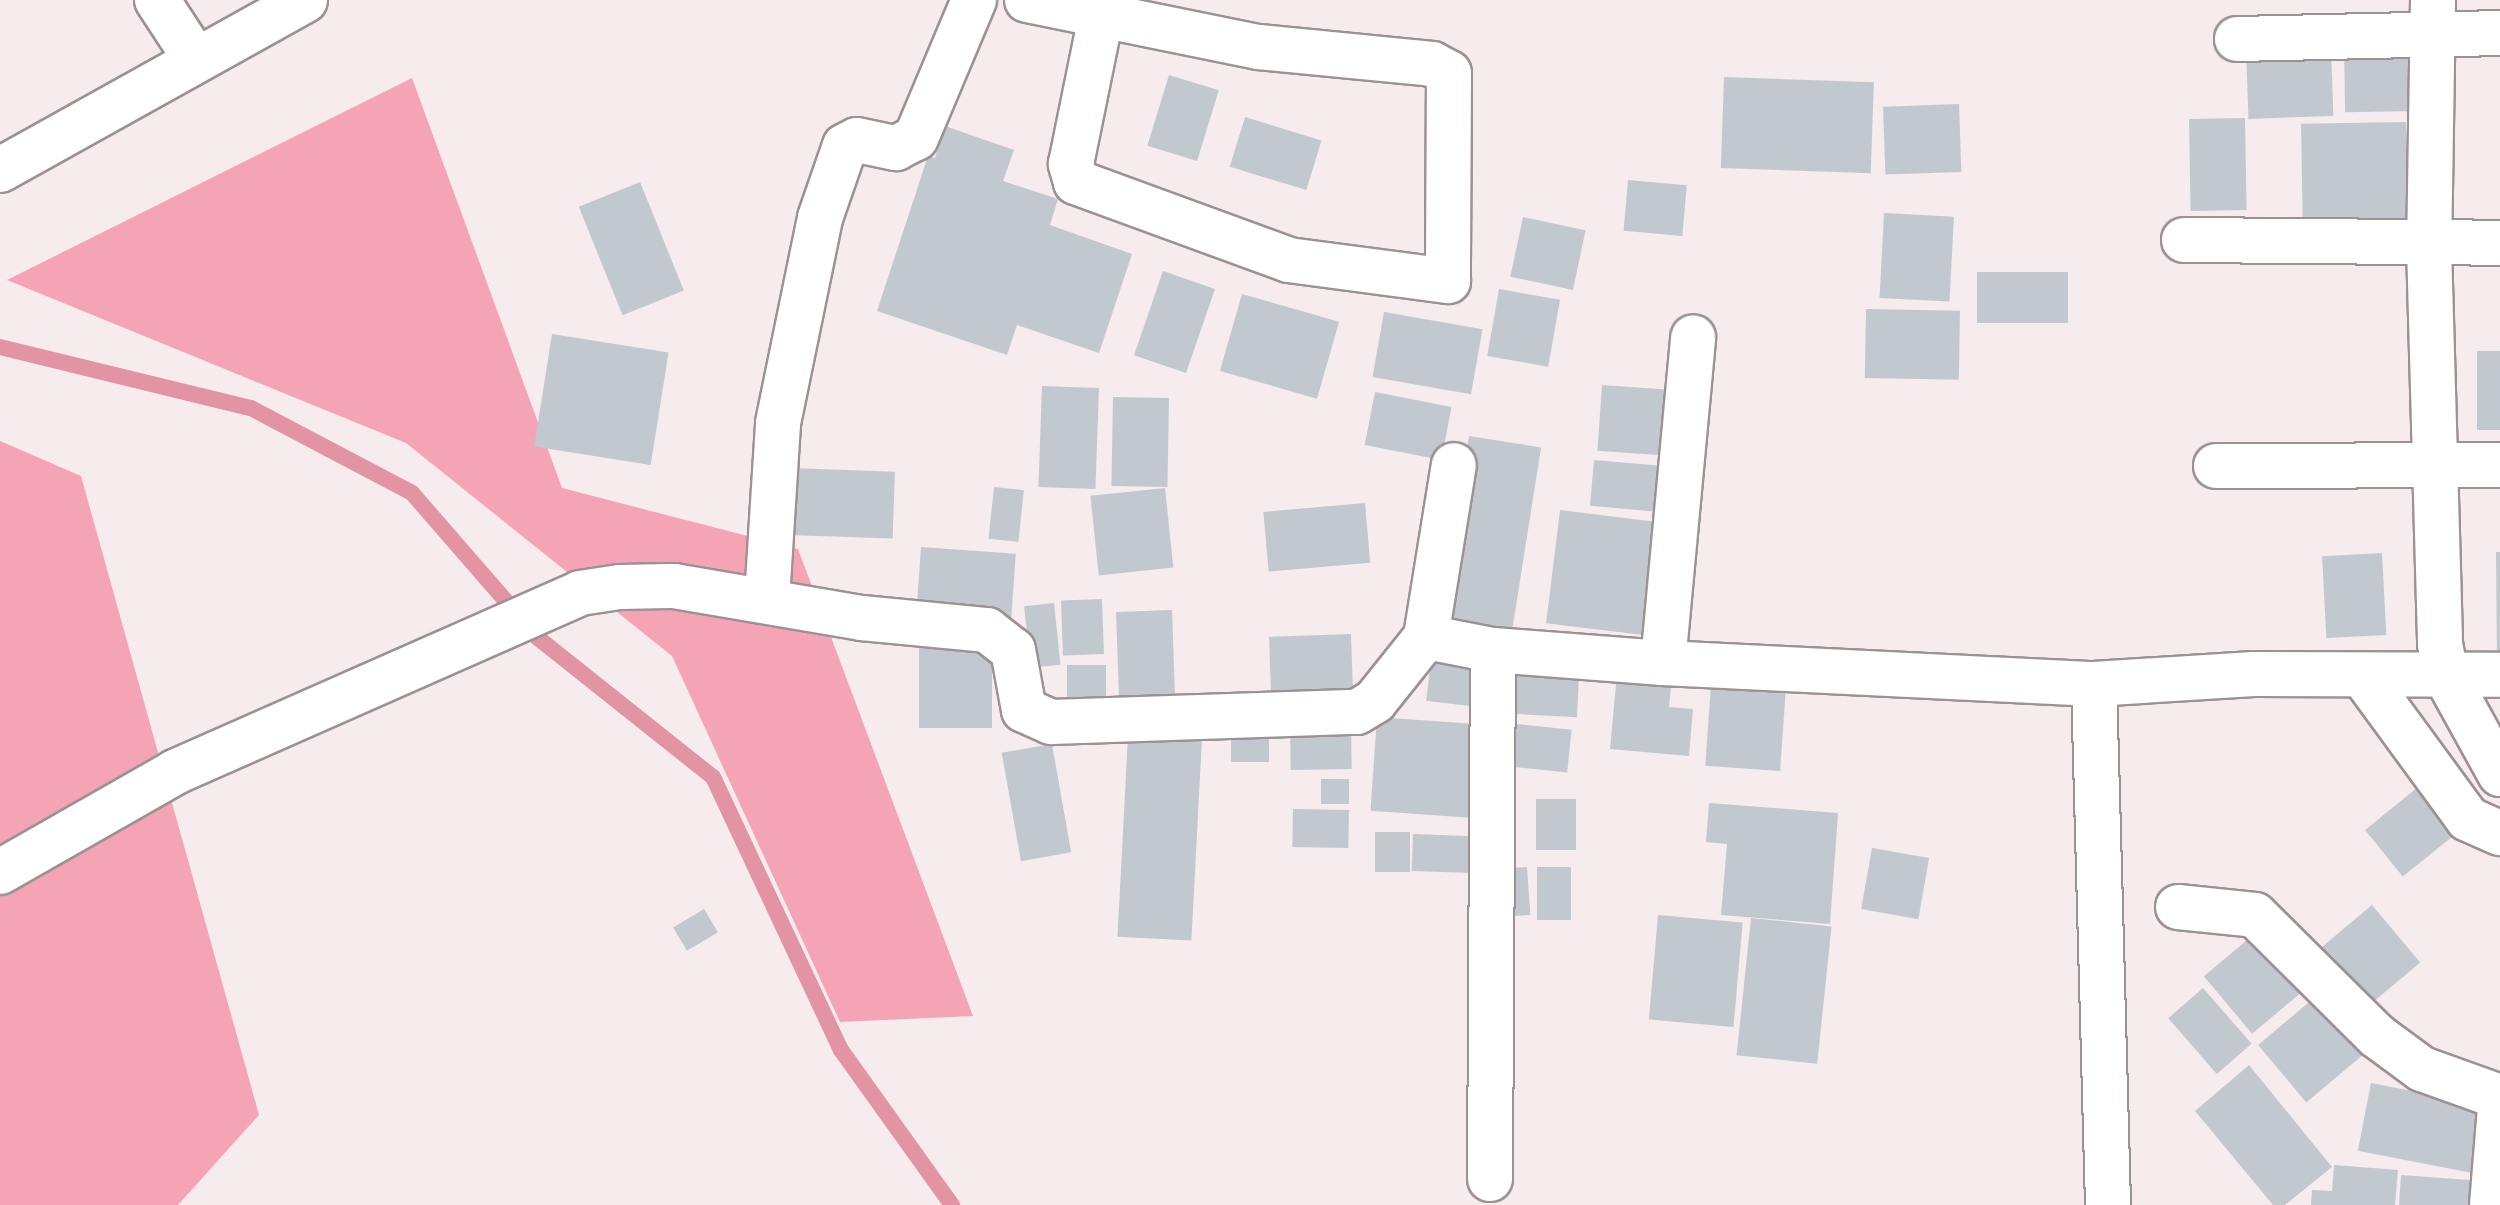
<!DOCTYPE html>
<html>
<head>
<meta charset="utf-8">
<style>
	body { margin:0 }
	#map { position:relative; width:2500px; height:1205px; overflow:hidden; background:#f6ebed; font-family:"DejaVu Sans",sans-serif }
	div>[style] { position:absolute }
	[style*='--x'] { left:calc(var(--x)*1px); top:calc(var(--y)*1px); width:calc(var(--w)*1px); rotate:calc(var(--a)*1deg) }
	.forest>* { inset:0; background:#f4a4b5 }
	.stream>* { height:16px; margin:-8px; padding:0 8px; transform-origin:8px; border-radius:8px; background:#e294a4 }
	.building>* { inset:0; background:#c1c9cf; transform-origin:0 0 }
	.roads { filter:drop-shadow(2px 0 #9c9193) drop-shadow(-2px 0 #9c9193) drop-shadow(0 2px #9c9193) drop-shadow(0 -2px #9c9193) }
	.minor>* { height:44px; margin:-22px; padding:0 22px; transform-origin:22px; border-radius:22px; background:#fff }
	span { translate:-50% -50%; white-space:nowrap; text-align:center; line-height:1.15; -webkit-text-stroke:6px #fff; paint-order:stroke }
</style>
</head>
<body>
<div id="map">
	<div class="forest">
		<div style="clip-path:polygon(412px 78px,562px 488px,798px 549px,973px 1016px,840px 1022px,672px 656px,406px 443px,7px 280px)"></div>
		<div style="clip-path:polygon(0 441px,81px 476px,259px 1115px,178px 1205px,0 1205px)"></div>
	</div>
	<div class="stream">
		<div style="--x:0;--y:347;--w:258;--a:13.7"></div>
		<div style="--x:251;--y:408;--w:182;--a:27.8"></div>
		<div style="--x:412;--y:493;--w:192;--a:49"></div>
		<div style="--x:538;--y:638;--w:223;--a:38.5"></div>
		<div style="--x:713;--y:777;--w:302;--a:64.9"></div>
		<div style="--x:841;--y:1050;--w:191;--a:54.4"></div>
	</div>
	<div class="building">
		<div style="left:2416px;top:44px;width:67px;height:72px;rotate:89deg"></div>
		<div style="left:2331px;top:47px;width:69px;height:85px;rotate:88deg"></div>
		<div style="left:1169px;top:75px;width:52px;height:74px;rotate:17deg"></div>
		<div style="left:1724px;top:77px;width:150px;height:91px;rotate:2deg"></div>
		<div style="left:1959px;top:104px;width:68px;height:76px;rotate:88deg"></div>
		<div style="left:1245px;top:117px;width:80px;height:52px;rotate:17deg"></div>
		<div style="left:2245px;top:118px;width:92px;height:56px;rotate:89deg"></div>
		<div style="left:2406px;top:122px;width:97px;height:105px;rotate:89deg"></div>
		<div style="clip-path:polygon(945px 126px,1014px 150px,1003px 181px,1058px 199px,1050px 225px,1132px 254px,1099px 353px,1017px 325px,1007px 355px,877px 311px,928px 156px,935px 158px)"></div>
		<div style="left:1628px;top:180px;width:59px;height:51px;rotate:5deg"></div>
		<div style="left:640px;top:182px;width:117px;height:66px;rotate:68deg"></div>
		<div style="left:1884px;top:213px;width:70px;height:85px;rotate:3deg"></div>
		<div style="left:1523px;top:217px;width:64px;height:61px;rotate:12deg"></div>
		<div style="left:1163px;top:271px;width:55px;height:89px;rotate:19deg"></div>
		<div style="left:2068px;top:272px;width:51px;height:91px;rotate:90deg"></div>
		<div style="left:1499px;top:289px;width:62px;height:68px;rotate:10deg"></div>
		<div style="left:1242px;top:294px;width:101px;height:80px;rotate:16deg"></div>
		<div style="left:1866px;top:309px;width:94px;height:69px;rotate:1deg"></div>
		<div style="left:1384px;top:312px;width:100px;height:66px;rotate:10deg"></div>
		<div style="left:552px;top:334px;width:118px;height:114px;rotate:9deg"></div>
		<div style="left:2500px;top:351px;width:79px;height:23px;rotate:90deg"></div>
		<div style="left:1602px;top:385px;width:72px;height:66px;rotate:4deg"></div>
		<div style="left:1042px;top:386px;width:57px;height:101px;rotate:2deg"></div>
		<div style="left:1375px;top:392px;width:78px;height:54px;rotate:11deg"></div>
		<div style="left:1113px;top:397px;width:56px;height:89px;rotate:1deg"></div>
		<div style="left:1469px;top:436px;width:73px;height:199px;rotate:9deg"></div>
		<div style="left:1594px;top:460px;width:73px;height:46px;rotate:5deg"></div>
		<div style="left:790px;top:468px;width:105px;height:67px;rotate:2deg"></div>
		<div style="left:994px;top:487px;width:30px;height:52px;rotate:6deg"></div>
		<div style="left:1165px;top:488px;width:80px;height:75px;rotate:84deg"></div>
		<div style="left:1365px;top:503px;width:60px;height:102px;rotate:85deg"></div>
		<div style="left:1560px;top:510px;width:100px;height:114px;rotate:7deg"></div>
		<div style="left:921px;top:547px;width:95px;height:72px;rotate:4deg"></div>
		<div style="clip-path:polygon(2496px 552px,2500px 552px,2500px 655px,2497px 655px)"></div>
		<div style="left:2382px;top:553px;width:82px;height:60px;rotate:87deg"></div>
		<div style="left:1102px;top:599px;width:55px;height:41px;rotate:88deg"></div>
		<div style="left:1054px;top:603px;width:62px;height:30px;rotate:84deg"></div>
		<div style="left:1172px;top:610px;width:97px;height:56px;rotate:88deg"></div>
		<div style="left:1351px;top:634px;width:63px;height:82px;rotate:88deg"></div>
		<div style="left:992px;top:643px;width:85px;height:73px;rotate:90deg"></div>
		<div style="left:1431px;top:661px;width:52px;height:40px;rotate:7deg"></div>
		<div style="clip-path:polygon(1618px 663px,1673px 668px,1669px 707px,1693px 709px,1689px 756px,1610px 749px)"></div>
		<div style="left:1067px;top:665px;width:39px;height:45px"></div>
		<div style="left:1712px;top:670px;width:75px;height:96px;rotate:4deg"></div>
		<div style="left:1498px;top:675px;width:81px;height:38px;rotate:3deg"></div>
		<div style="left:1377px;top:717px;width:103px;height:94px;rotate:4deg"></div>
		<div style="left:1507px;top:723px;width:65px;height:43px;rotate:6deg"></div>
		<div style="left:1351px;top:727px;width:42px;height:61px;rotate:89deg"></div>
		<div style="left:1269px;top:734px;width:28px;height:38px;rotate:90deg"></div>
		<div style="left:1128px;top:736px;width:74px;height:201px;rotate:3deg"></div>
		<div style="left:1052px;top:744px;width:110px;height:51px;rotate:80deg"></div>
		<div style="left:1321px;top:779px;width:28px;height:25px"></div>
		<div style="left:2428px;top:779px;width:60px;height:81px;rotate:51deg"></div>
		<div style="left:1536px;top:799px;width:40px;height:51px"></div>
		<div style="clip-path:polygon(1709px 803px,1838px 813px,1830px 924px,1721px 915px,1727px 844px,1706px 842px)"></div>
		<div style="left:1293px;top:809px;width:56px;height:38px;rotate:1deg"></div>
		<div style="left:1375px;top:832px;width:35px;height:40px"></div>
		<div style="left:1413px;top:834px;width:61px;height:37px;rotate:2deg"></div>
		<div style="left:1872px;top:848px;width:58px;height:62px;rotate:10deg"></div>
		<div style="left:1527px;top:867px;width:48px;height:36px;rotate:86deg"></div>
		<div style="left:1537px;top:867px;width:34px;height:53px"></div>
		<div style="left:2372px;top:905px;width:75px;height:72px;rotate:50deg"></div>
		<div style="left:704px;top:909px;width:27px;height:36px;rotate:59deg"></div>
		<div style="left:1658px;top:915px;width:85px;height:105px;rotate:5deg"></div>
		<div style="left:1751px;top:918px;width:81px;height:138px;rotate:6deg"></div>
		<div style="left:2259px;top:930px;width:75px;height:72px;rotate:50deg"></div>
		<div style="left:2203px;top:988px;width:74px;height:46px;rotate:49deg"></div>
		<div style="left:2314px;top:998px;width:75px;height:73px;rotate:50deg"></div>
		<div style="clip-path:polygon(2249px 1065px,2332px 1167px,2285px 1205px,2273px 1205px,2195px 1111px)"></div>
		<div style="left:2371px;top:1083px;width:118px;height:69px;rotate:11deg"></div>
		<div style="clip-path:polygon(2334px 1165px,2398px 1170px,2395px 1205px,2311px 1205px,2312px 1190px,2332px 1191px)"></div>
		<div style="clip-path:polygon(2401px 1175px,2483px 1181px,2482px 1205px,2399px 1205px)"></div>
	</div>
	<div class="roads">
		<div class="minor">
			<div style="--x:157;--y:0;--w:69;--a:56.8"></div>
			<div style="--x:1027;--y:0;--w:237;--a:11.5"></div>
			<div style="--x:1259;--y:47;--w:174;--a:5.6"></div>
			<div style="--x:1432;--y:64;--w:19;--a:28"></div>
			<div style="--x:1449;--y:73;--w:208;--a:90.3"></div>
			<div style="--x:1448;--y:281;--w:160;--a:-172.5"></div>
			<div style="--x:1289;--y:260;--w:227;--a:-159.9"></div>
			<div style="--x:1076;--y:182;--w:19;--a:-106"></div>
			<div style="--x:1071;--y:164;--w:150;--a:-78.5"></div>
			<div style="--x:2433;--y:0;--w:246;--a:90.9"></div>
			<div style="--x:2429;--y:246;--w:398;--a:88.4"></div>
			<div style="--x:2440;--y:644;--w:33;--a:79"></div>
			<div style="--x:2446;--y:676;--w:112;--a:61.1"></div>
			<div style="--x:2237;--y:39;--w:263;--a:-1.3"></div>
			<div style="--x:0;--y:170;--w:349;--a:-29.1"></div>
			<div style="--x:2184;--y:240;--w:316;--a:0.5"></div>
			<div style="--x:2216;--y:466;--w:284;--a:-0.2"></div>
			<div style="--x:767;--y:599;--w:176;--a:-86.4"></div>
			<div style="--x:778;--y:423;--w:209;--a:-78.4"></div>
			<div style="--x:820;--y:218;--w:76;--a:-70.9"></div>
			<div style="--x:845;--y:146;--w:13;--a:-27"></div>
			<div style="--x:857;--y:140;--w:40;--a:12"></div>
			<div style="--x:896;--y:148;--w:22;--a:-27"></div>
			<div style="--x:916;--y:138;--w:150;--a:-67.2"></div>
			<div style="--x:1426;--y:637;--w:174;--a:-80.8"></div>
			<div style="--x:1663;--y:663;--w:327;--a:-84.7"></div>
			<div style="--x:2364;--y:677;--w:176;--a:53.8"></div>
			<div style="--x:2468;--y:819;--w:35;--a:24"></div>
			<div style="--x:2094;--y:684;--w:521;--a:88.46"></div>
			<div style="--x:0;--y:872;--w:202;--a:-29.7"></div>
			<div style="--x:175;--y:772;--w:443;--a:-23.8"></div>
			<div style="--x:580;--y:593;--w:40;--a:-8.5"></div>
			<div style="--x:620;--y:587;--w:54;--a:-1.1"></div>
			<div style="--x:674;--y:586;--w:191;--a:9.7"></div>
			<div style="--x:862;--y:618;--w:126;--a:5.5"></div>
			<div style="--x:987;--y:630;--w:33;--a:38"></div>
			<div style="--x:1013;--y:650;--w:61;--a:79.6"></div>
			<div style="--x:1024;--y:710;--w:30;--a:24"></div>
			<div style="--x:1051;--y:722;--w:306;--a:-1.9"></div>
			<div style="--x:1357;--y:712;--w:21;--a:-31"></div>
			<div style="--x:1375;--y:701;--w:82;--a:-51.4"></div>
			<div style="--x:1426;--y:637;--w:68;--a:11"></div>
			<div style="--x:1493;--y:650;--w:170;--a:4.4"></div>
			<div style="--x:1663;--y:663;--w:432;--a:2.8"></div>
			<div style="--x:2094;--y:684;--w:160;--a:-3.6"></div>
			<div style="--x:2254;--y:674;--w:246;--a:0.2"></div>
			<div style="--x:2178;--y:907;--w:77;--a:5.9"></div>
			<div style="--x:2255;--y:915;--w:172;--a:44.8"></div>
			<div style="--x:2377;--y:1036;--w:56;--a:36.3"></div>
			<div style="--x:2422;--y:1069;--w:83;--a:19.7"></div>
			<div style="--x:1490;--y:1179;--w:529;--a:-89.68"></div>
			<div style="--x:2492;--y:1205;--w:98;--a:-85.3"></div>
		</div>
	</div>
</div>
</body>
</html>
